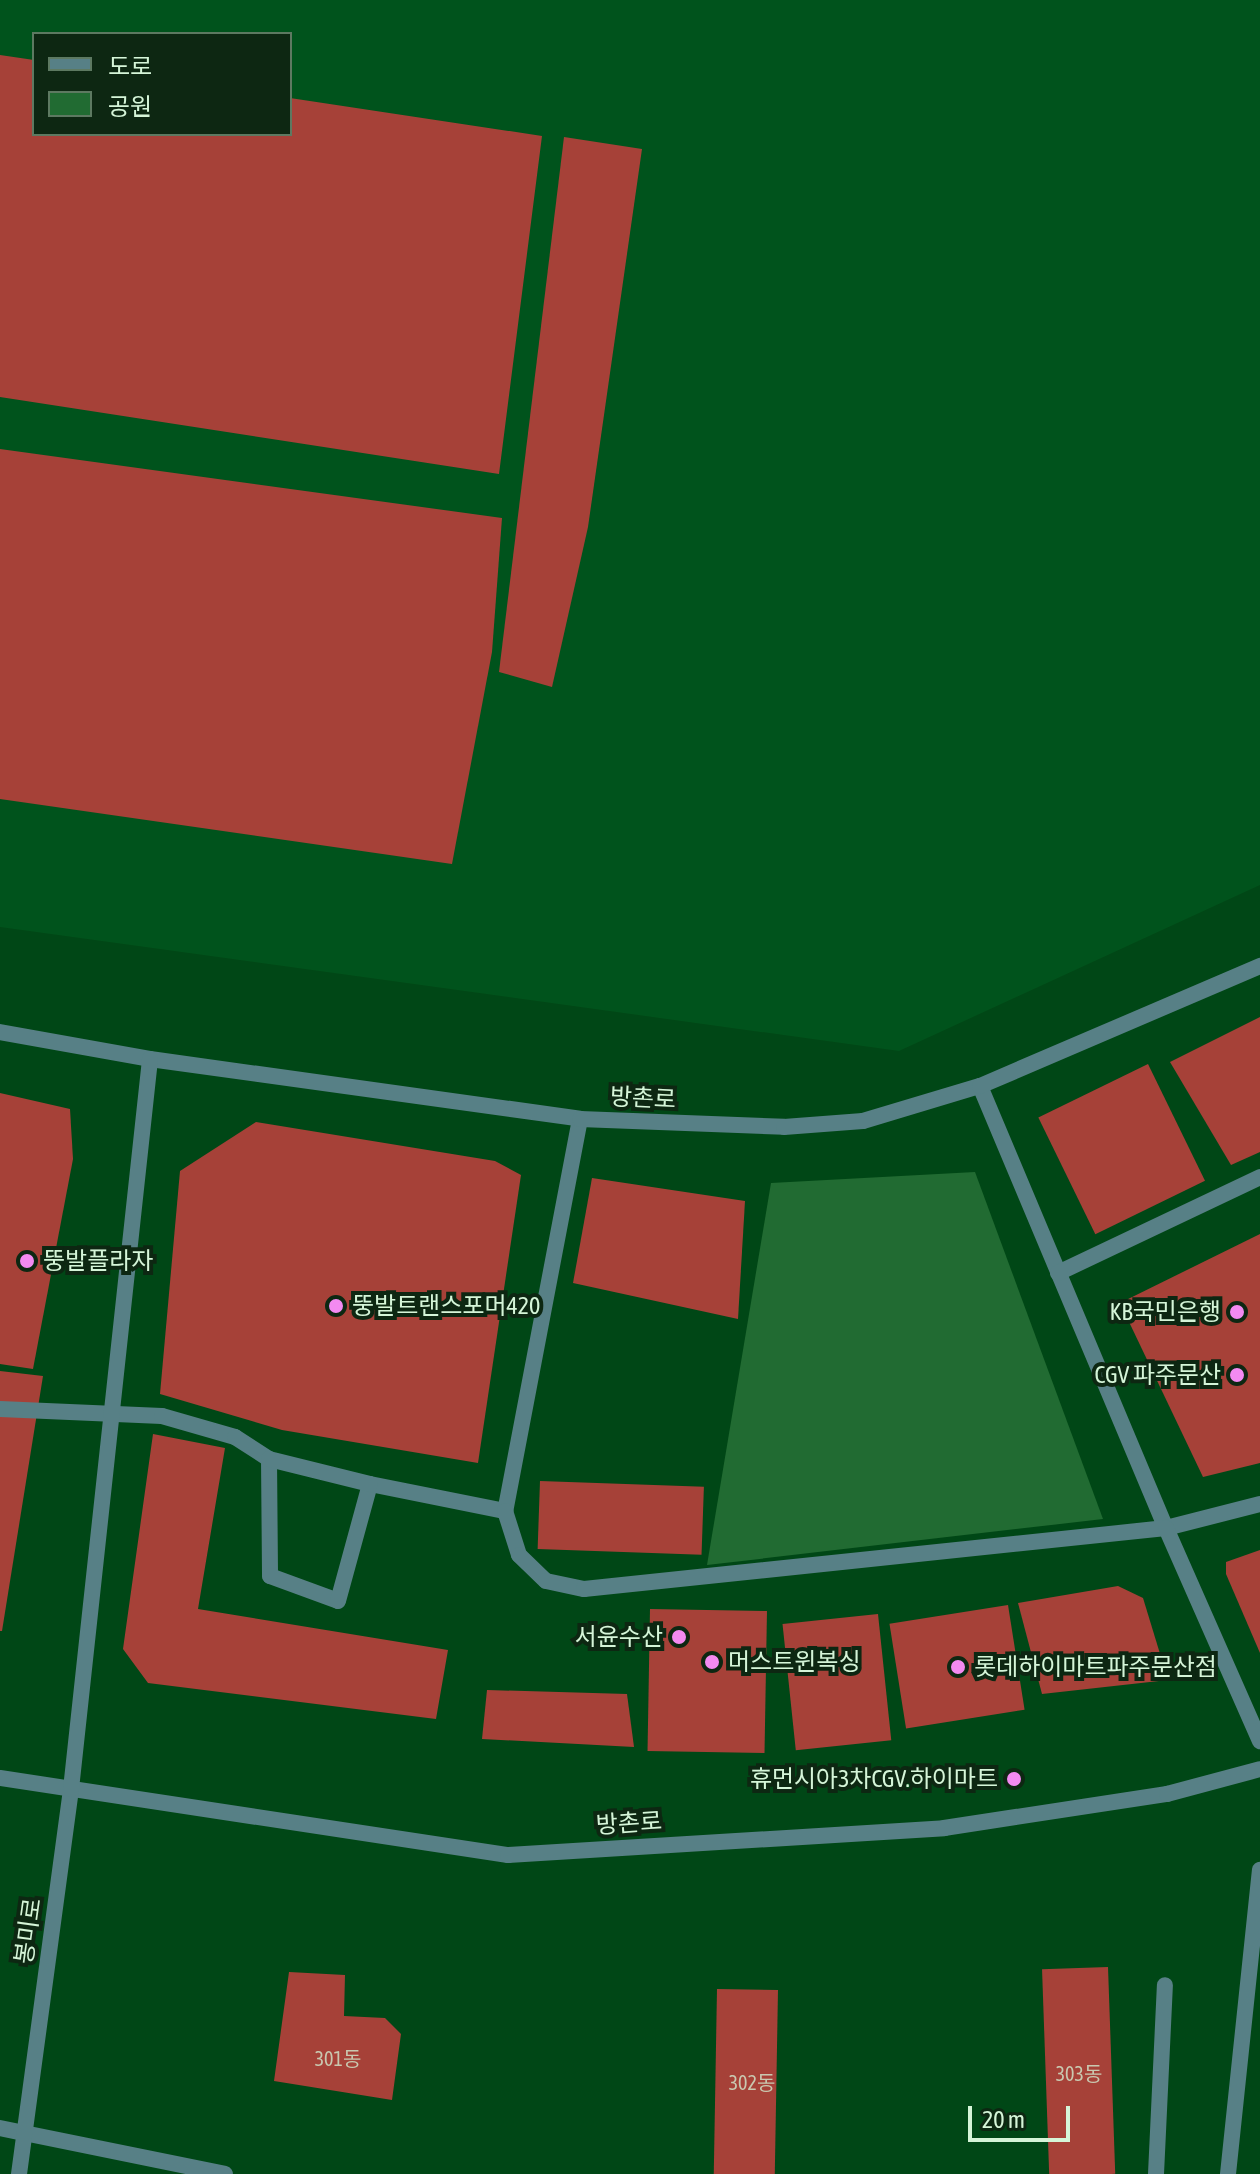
<!DOCTYPE html>
<html>
<head>
<meta charset="utf-8">
<style>
	body { margin:0 }
	#map { position:relative; width:1260px; height:2174px; overflow:hidden; background:#004716; font-family:"Asap Condensed","Noto Sans KR",sans-serif }
	div>[style] { position:absolute }
	[style*='--x'] { left:calc(var(--x)*1px); top:calc(var(--y)*1px); width:calc(var(--w)*1px); rotate:calc(var(--a)*1deg) }
	.built>* { inset:0; background:#00531c }
	.green>* { inset:0; background:#216b32 }
	.building>* { inset:0; background:#a64138; transform-origin:0 0 }
	.service>* { height:16px; margin:-8px; padding:0 8px; transform-origin:8px; border-radius:8px; background:#578086 }
	.minor>* { height:16px; margin:-8px; padding:0 8px; transform-origin:8px; border-radius:8px; background:#578086 }
	.tertiary>* { height:16px; margin:-8px; padding:0 8px; transform-origin:8px; border-radius:8px; background:#578086 }
	.dots>* { width:22px; height:22px; translate:-50% -50%; box-sizing:border-box; border:4px solid #0d2712; border-radius:50% }
	span { translate:-50% -50%; white-space:nowrap; text-align:center; line-height:1.15; -webkit-text-stroke:8px #0d2712; paint-order:stroke }
	.number-label { font-size:20px; color:#c9c8b0 }
	.number-label span { -webkit-text-stroke-width:0 }
	.street-label { font-size:24px; color:#d5f5d8 }
	.poi-label { font-size:24px; color:#d5f5d8 }
	.left { translate:0 -50%; text-align:left }
	.right { translate:-100% -50%; text-align:right }
	.legend { position:absolute; left:32px; top:32px; width:260px; height:104px; box-sizing:border-box; background:#0d2712; border:2px solid #5d7961; margin:0; padding:10px 14px; list-style:none; font-size:24px; color:#d5f5d8 }
	.legend li { display:flex; align-items:center; gap:16px; height:40px }
	.legend b { width:40px; border:2px solid #5d7961 }
	.scale { position:absolute; left:968px; top:2106px; width:102px; height:36px; box-sizing:border-box; border:4px solid #d5f5d8; border-top:0; padding-left:10px; font-size:24px; line-height:28px; white-space:nowrap; color:#d5f5d8; -webkit-text-stroke:6px #0d2712; paint-order:stroke }
</style>
</head>
<body>
<div id="map">
	<div class="built">
		<div style="clip-path:polygon(evenodd,0 0,1260px 0,1260px 885px,899px 1051px,0 927px,0 0,34px 34px,290px 34px,290px 134px,34px 134px,34px 34px)"></div>
	</div>
	<div class="green">
		<div style="clip-path:polygon(975px 1172px,1103px 1519px,707px 1565px,771px 1183px)"></div>
	</div>
	<div class="building">
		<div style="clip-path:polygon(0 55px,34px 60px,34px 134px,290px 134px,290px 98px,542px 136px,499px 474px,0 397px)"></div>
		<div style="clip-path:polygon(564px 137px,642px 149px,588px 527px,552px 687px,499px 672px)"></div>
		<div style="clip-path:polygon(0 449px,502px 518px,492px 652px,452px 864px,0 799px)"></div>
		<div style="clip-path:polygon(1260px 1017px,1260px 1152px,1231px 1165px,1170px 1062px)"></div>
		<div style="left:1148px;top:1064px;width:130px;height:122px;rotate:64deg"></div>
		<div style="clip-path:polygon(0 1093px,70px 1109px,73px 1159px,33px 1369px,0 1364px)"></div>
		<div style="clip-path:polygon(256px 1122px,495px 1161px,521px 1175px,478px 1463px,282px 1430px,160px 1394px,180px 1171px)"></div>
		<div style="clip-path:polygon(592px 1178px,745px 1201px,738px 1319px,573px 1283px)"></div>
		<div style="clip-path:polygon(1260px 1234px,1260px 1463px,1203px 1477px,1120px 1303px)"></div>
		<div style="clip-path:polygon(0 1371px,43px 1376px,2px 1631px,0 1631px)"></div>
		<div style="clip-path:polygon(153px 1434px,225px 1448px,198px 1609px,448px 1650px,436px 1719px,148px 1683px,123px 1649px)"></div>
		<div style="left:540px;top:1481px;width:164px;height:68px;rotate:2deg"></div>
		<div style="clip-path:polygon(1260px 1550px,1260px 1653px,1226px 1574px,1226px 1562px)"></div>
		<div style="clip-path:polygon(1118px 1586px,1143px 1598px,1168px 1680px,1042px 1694px,1018px 1603px)"></div>
		<div style="left:1008px;top:1605px;width:106px;height:120px;rotate:81deg"></div>
		<div style="left:650px;top:1609px;width:117px;height:142px;rotate:1deg"></div>
		<div style="left:878px;top:1614px;width:127px;height:96px;rotate:84deg"></div>
		<div style="clip-path:polygon(487px 1690px,627px 1694px,634px 1747px,482px 1739px)"></div>
		<div style="left:1108px;top:1967px;width:207px;height:66px;rotate:88deg"></div>
		<div style="clip-path:polygon(289px 1972px,345px 1975px,344px 2016px,385px 2018px,401px 2034px,392px 2100px,274px 2081px)"></div>
		<div style="left:717px;top:1989px;width:61px;height:185px;rotate:1deg"></div>
	</div>
	<div class="service">
		<div style="--x:0;--y:1409;--w:162;--a:2.5"></div>
		<div style="--x:162;--y:1416;--w:76;--a:16"></div>
		<div style="--x:235;--y:1437;--w:40;--a:32.9"></div>
		<div style="--x:269;--y:1459;--w:117;--a:89.5"></div>
		<div style="--x:270;--y:1576;--w:72;--a:20.2"></div>
		<div style="--x:338;--y:1601;--w:121;--a:-74.7"></div>
		<div style="--x:370;--y:1484;--w:138;--a:11.3"></div>
		<div style="--x:269;--y:1459;--w:104;--a:13.9"></div>
		<div style="--x:0;--y:2128;--w:25;--a:12"></div>
	</div>
	<div class="minor">
		<div style="--x:980;--y:1086;--w:480;--a:67.2"></div>
		<div style="--x:1166;--y:1528;--w:97;--a:-14.3"></div>
		<div style="--x:580;--y:1119;--w:399;--a:100.8"></div>
		<div style="--x:505;--y:1511;--w:46;--a:72.3"></div>
		<div style="--x:519;--y:1555;--w:37;--a:44"></div>
		<div style="--x:546;--y:1581;--w:39;--a:12"></div>
		<div style="--x:584;--y:1589;--w:585;--a:-5.98"></div>
		<div style="--x:1166;--y:1528;--w:233;--a:66.2"></div>
		<div style="--x:1058;--y:1273;--w:224;--a:-25.4"></div>
		<div style="--x:24;--y:2133;--w:205;--a:11.5"></div>
		<div style="--x:1156;--y:2174;--w:189;--a:-87.3"></div>
		<div style="--x:1228;--y:2174;--w:306;--a:-84"></div>
	</div>
	<div class="tertiary">
		<div style="--x:0;--y:1032;--w:152;--a:10.2"></div>
		<div style="--x:150;--y:1059;--w:434;--a:7.9"></div>
		<div style="--x:580;--y:1119;--w:204;--a:2.2"></div>
		<div style="--x:784;--y:1127;--w:79;--a:-4.3"></div>
		<div style="--x:863;--y:1121;--w:122;--a:-16.7"></div>
		<div style="--x:980;--y:1086;--w:305;--a:-23.2"></div>
		<div style="--x:0;--y:1778;--w:514;--a:8.62"></div>
		<div style="--x:508;--y:1855;--w:437;--a:-3.5"></div>
		<div style="--x:944;--y:1828;--w:226;--a:-8.7"></div>
		<div style="--x:1167;--y:1794;--w:96;--a:-15"></div>
		<div style="--x:19;--y:2174;--w:388;--a:-82.3"></div>
		<div style="--x:71;--y:1789;--w:734;--a:-83.82"></div>
	</div>
	<div class="dots">
		<div style="left:27px;top:1261px;background:#f38af1"></div>
		<div style="left:336px;top:1306px;background:#f38af1"></div>
		<div style="left:1237px;top:1312px;background:#f38af1"></div>
		<div style="left:1237px;top:1375px;background:#f38af1"></div>
		<div style="left:679px;top:1637px;background:#f38af1"></div>
		<div style="left:712px;top:1662px;background:#f38af1"></div>
		<div style="left:958px;top:1667px;background:#f38af1"></div>
		<div style="left:1014px;top:1779px;background:#f38af1"></div>
	</div>
	<div class="number-label">
		<span style="left:338px;top:2058px">301동</span>
		<span style="left:1079px;top:2073px">303동</span>
		<span style="left:752px;top:2082px">302동</span>
	</div>
	<div class="street-label">
		<span style="left:643px;top:1098px;rotate:3deg">방촌로</span>
		<span style="left:629px;top:1823px;rotate:-4deg">방촌로</span>
		<span style="left:28px;top:1931px;rotate:-82deg">봉미로</span>
	</div>
	<div class="poi-label">
		<span class="left" style="left:43px;top:1261px">뚱발플라자</span>
		<span class="left" style="left:352px;top:1306px">뚱발트랜스포머420</span>
		<span class="right" style="left:1221px;top:1312px">KB국민은행</span>
		<span class="right" style="left:1221px;top:1375px">CGV 파주문산</span>
		<span class="right" style="left:663px;top:1637px">서윤수산</span>
		<span class="left" style="left:728px;top:1662px">머스트윈복싱</span>
		<span class="left" style="left:974px;top:1667px">롯데하이마트파주문산점</span>
		<span class="right" style="left:998px;top:1779px">휴먼시아3차CGV.하이마트</span>
	</div>
	<ul class="legend">
	<li><b style="height:10px;background:#578086"></b>도로</li>
	<li><b style="height:22px;background:#216b32"></b>공원</li>
	</ul>
	<div class="scale">20 m</div>
</div>
</body>
</html>
